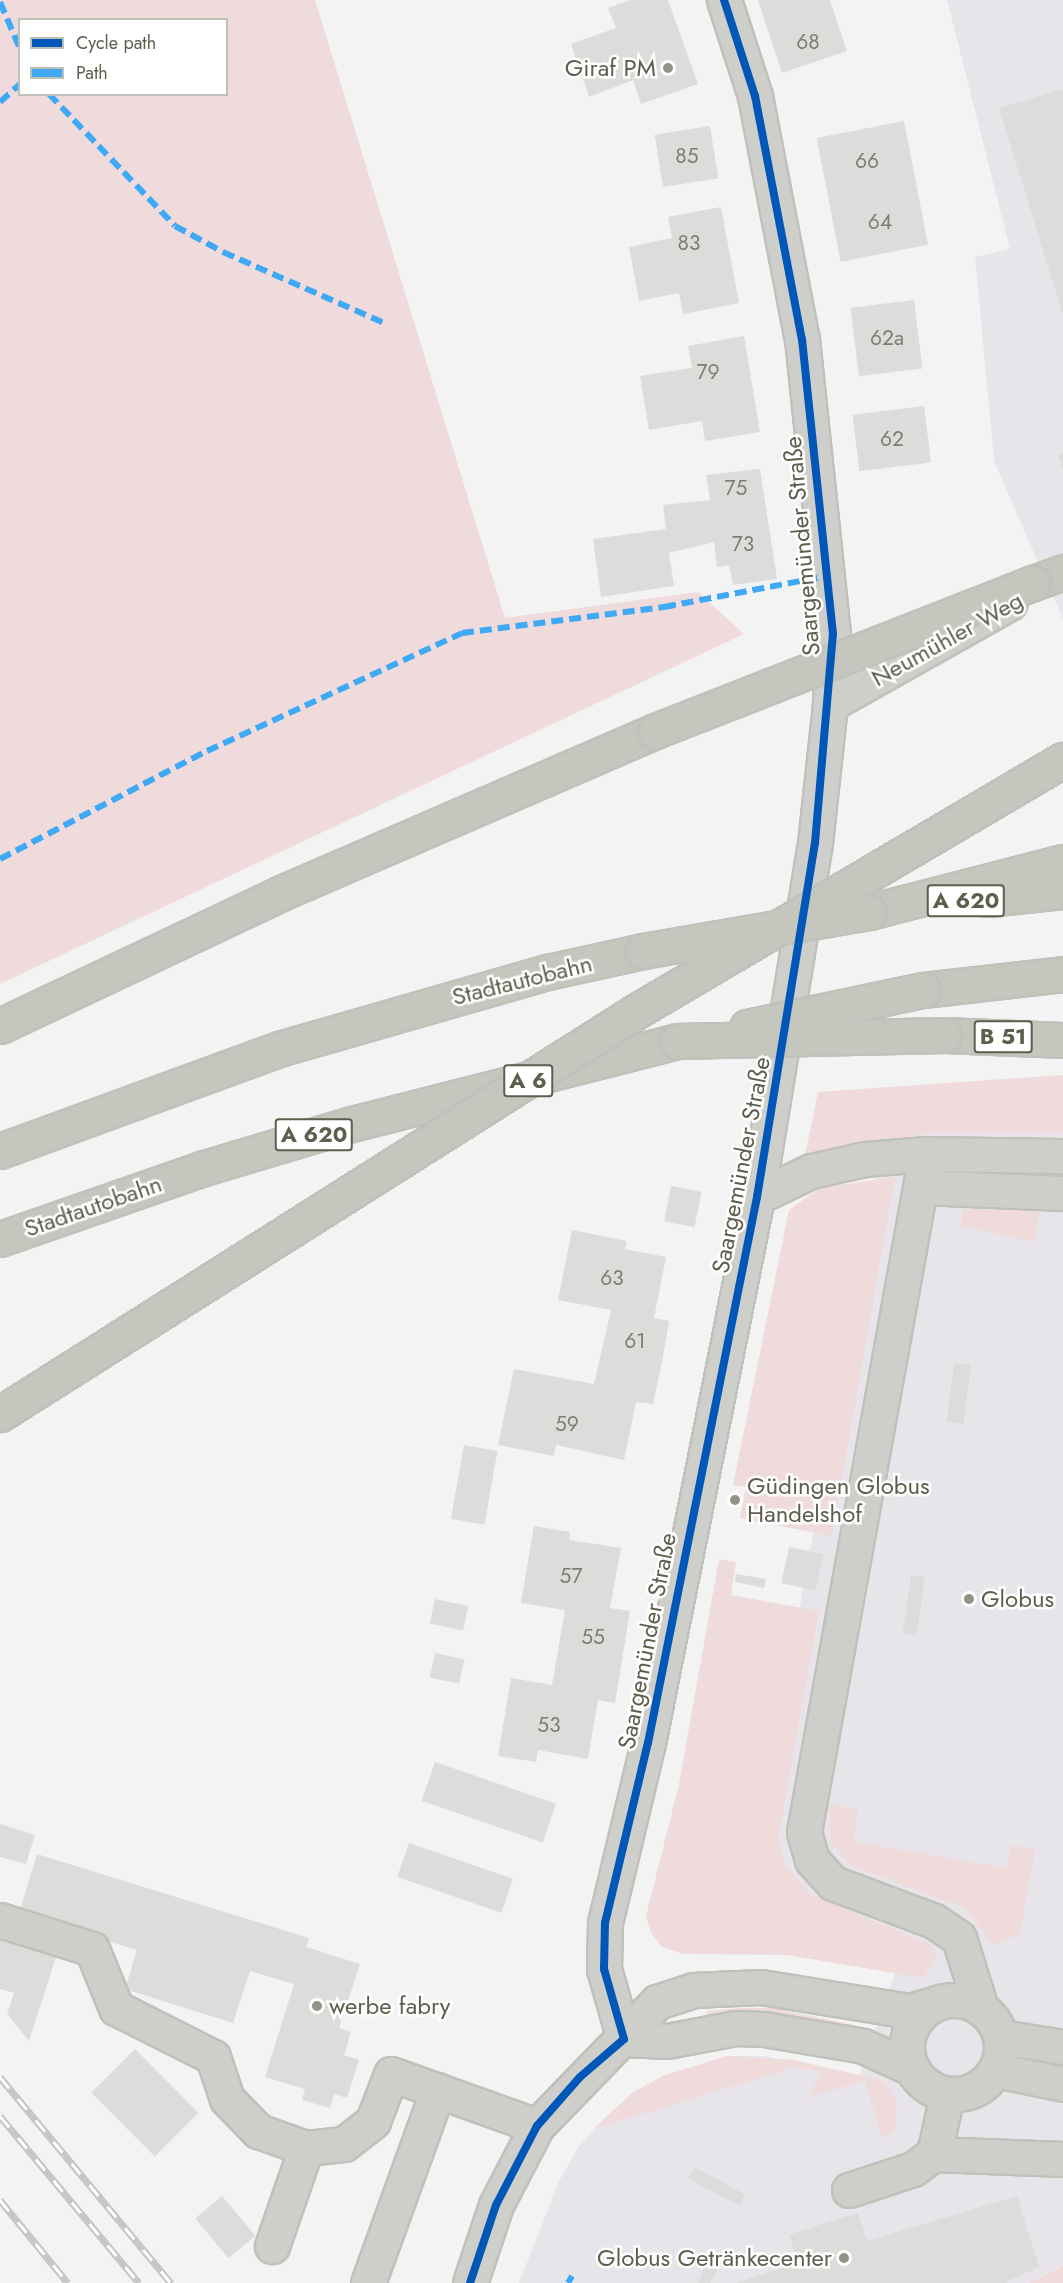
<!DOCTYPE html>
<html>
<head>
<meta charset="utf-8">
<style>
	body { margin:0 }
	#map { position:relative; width:1063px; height:2283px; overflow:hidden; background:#f3f3f4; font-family:Jost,sans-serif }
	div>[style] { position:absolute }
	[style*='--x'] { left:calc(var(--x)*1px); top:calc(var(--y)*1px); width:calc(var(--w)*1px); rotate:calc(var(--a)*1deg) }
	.commercial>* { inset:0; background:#e7e5ea }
	.green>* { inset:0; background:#efdbdc }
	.building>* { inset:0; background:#dcdcdb; transform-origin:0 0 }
	.roads { filter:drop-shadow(2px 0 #c0c1ba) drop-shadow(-2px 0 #c0c1ba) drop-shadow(0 2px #c0c1ba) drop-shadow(0 -2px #c0c1ba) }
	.minor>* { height:33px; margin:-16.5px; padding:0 16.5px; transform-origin:16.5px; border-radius:16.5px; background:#cecfcb }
	.minor>.ring { margin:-16.5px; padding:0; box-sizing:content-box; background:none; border:33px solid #cecfcb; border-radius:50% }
	.highway>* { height:33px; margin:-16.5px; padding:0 16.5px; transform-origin:16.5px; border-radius:16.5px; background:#c5c6be }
	.rail>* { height:7px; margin-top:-3.5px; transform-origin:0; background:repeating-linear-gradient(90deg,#fff 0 14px,#c4c4c2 0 28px); box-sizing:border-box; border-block:2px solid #c4c4c2 }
	.bridges { filter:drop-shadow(2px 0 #c0c1ba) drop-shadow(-2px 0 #c0c1ba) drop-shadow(0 2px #c0c1ba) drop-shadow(0 -2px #c0c1ba) }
	.highway-bridge>* { height:33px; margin:-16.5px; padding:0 16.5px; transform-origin:16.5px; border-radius:16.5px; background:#c5c6be }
	.quiet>* { height:6px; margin-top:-3px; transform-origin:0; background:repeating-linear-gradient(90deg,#3fa9f5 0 12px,transparent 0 18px) }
	.cycleway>* { height:8px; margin:-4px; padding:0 4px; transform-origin:4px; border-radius:4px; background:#0057b8 }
	.dots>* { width:16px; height:16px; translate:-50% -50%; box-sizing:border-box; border:3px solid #fff; border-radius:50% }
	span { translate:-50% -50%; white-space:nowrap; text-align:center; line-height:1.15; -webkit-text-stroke:5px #fff; paint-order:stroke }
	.number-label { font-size:21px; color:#7e7e70 }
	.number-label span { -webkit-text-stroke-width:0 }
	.shield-label span { padding:2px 4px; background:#fff; border:2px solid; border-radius:4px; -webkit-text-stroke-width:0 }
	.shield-label { font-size:22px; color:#5d5e4c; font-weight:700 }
	.poi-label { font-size:24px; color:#5d5e4c }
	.right { translate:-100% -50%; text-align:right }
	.left { translate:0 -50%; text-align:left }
	.street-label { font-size:24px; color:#5d5e4c }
	.legend { position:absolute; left:18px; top:18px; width:210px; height:78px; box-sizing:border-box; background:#fff; border:2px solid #bebfb7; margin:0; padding:8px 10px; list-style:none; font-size:18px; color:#5d5e4c }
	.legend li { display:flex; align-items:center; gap:12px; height:30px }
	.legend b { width:30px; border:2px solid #bebfb7 }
</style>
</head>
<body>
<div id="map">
	<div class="commercial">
		<div style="clip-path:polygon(947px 0,1063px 0,1063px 619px,994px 461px,975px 257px,1010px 249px)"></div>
		<div style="clip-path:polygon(1063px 1120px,1063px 2265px,1028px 2283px,519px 2283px,559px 2181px,579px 2146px,632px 2093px,663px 2076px,727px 2056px,765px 2056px,859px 2076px,896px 1970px,740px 1942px,886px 1126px)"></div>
	</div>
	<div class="green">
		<div style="clip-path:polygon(evenodd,0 0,315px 0,505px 618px,698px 592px,744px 634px,0 984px,0 0,20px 20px,226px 20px,226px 94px,20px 94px,20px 20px)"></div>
		<div style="clip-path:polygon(1063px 1075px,1063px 1133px,931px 1133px,805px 1156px,818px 1092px)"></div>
		<div style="clip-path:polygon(895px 1177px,832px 1536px,740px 1518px,746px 1487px,733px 1485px,789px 1210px,820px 1188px)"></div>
		<div style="clip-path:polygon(963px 1209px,1040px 1211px,1034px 1242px,960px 1226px)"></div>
		<div style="clip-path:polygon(719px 1559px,736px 1562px,731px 1595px,819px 1611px,778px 1841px,785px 1865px,810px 1894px,931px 1945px,937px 1956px,923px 1978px,787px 1955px,683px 1954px,662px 1947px,651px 1933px,646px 1916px,679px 1784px)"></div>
		<div style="clip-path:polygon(830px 1804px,858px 1810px,854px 1842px,1006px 1868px,1011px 1845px,1035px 1849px,1020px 1934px,994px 1945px,964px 1908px,850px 1865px,830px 1843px)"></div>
		<div style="clip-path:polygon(739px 2008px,773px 2008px,859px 2026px,856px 2036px,709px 2020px,707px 2011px)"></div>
		<div style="clip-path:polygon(727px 2056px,794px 2060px,884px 2081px,897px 2103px,896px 2129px,882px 2139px,865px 2080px,808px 2098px,821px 2071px,792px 2068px,593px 2129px,632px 2093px,663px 2076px)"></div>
		<div style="clip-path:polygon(1063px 2265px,1063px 2283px,1028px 2283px,1051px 2272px)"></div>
	</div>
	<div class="building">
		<div style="clip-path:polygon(630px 0,668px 0,698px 84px,641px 104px,633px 80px,589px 97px,571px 44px,616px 28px,608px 8px)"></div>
		<div style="clip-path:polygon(758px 0,830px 0,847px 51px,782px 73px)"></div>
		<div style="clip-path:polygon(1063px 89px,1063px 312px,1062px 312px,999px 108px)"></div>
		<div style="left:904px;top:121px;width:126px;height:89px;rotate:79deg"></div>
		<div style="left:710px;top:126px;width:53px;height:56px;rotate:81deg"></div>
		<div style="clip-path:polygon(721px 207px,739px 303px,683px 314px,679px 293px,639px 301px,629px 247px,672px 238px,668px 217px)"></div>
		<div style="left:914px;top:300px;width:69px;height:64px;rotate:83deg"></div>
		<div style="clip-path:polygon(744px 336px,760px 432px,705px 441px,702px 421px,649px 430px,640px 376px,692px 368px,688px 346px)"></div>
		<div style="left:924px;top:406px;width:57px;height:72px;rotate:83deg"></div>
		<div style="clip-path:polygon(1063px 453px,1063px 469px,1058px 456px)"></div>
		<div style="clip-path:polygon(760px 469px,777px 579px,733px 585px,729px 565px,717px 567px,714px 542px,669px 553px,674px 586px,601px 597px,593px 539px,666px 529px,663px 505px,710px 500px,706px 475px)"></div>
		<div style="left:671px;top:1186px;width:31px;height:36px;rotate:11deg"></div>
		<div style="clip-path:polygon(572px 1230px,627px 1241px,625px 1249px,666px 1257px,654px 1318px,669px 1321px,662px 1362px,653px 1404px,636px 1402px,624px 1460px,556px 1445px,554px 1456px,498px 1445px,514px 1369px,594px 1384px,611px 1310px,558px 1300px)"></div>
		<div style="left:954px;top:1363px;width:17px;height:59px;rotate:7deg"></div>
		<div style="left:464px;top:1445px;width:34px;height:75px;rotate:10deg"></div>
		<div style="clip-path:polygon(534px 1526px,570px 1532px,569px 1540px,621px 1548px,610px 1608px,630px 1611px,615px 1703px,598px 1700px,588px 1759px,538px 1750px,536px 1762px,498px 1756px,511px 1678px,552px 1685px,565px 1610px,521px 1603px)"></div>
		<div style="left:789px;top:1547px;width:35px;height:37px;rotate:12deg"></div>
		<div style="clip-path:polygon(736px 1574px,766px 1579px,764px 1588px,735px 1582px)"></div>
		<div style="left:911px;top:1575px;width:14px;height:59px;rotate:8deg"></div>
		<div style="left:435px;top:1599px;width:34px;height:25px;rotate:12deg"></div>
		<div style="left:435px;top:1653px;width:30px;height:25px;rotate:12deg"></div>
		<div style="left:435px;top:1762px;width:128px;height:41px;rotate:19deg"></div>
		<div style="clip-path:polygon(0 1824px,35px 1835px,26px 1864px,0 1857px)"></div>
		<div style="left:409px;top:1843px;width:110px;height:36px;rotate:19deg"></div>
		<div style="clip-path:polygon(37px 1854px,309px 1938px,306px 1947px,360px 1964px,339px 2028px,351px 2032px,344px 2055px,359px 2060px,347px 2098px,334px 2094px,330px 2108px,302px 2100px,305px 2089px,265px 2077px,294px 1984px,250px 1971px,233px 2023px,125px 1989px,137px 1950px,19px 1913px)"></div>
		<div style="clip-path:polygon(0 1933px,58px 1951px,29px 2041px,7px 2014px,14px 1993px,0 1989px)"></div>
		<div style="left:135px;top:2049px;width:90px;height:62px;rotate:45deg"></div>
		<div style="left:694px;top:2167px;width:58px;height:13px;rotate:28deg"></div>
		<div style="left:222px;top:2196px;width:52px;height:35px;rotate:50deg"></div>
		<div style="clip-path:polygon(1017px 2196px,1039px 2267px,1004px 2283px,736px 2283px,798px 2263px,789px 2235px,825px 2223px,858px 2213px,867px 2241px)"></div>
		<div style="clip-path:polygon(706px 2264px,718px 2269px,710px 2283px,698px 2283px)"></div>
	</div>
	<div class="roads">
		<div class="minor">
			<div style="--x:830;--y:704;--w:206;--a:-29.4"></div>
			<div style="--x:926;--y:1154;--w:689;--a:100.2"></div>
			<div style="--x:804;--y:1832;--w:29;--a:74"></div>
			<div style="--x:812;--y:1860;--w:31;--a:48"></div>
			<div style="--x:833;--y:1883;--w:108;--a:20.6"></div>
			<div style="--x:934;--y:1921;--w:30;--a:34"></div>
			<div style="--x:959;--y:1938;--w:73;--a:72.6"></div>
			<div style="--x:920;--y:1187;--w:143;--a:2.4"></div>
			<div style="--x:757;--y:1197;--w:60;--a:-25.7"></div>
			<div style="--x:811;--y:1171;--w:55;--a:-12.5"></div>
			<div style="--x:865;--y:1159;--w:61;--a:-4.7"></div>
			<div style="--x:926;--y:1154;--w:137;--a:0.8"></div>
			<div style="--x:0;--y:1920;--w:96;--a:17.5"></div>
			<div style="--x:92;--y:1949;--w:64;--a:67.9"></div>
			<div style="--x:116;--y:2008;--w:109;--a:26.8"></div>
			<div style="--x:213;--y:2057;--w:44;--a:71.6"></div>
			<div style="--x:227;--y:2099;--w:45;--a:45.9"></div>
			<div style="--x:258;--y:2131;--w:51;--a:19.5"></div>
			<div style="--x:306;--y:2148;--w:38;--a:-6"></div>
			<div style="--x:344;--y:2144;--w:37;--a:-38"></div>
			<div style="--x:373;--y:2121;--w:50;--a:-69"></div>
			<div style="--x:391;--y:2074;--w:155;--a:19.6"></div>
			<div class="ring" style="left:907px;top:2000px;width:61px;height:61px"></div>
			<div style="--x:1001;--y:2037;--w:63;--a:9.2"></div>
			<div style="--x:624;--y:2039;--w:73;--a:-105.9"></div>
			<div style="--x:604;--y:1969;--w:46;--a:-88.8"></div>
			<div style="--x:605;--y:1923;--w:185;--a:-76.6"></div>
			<div style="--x:648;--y:1743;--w:557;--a:-78.71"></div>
			<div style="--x:757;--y:1197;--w:359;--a:-80.7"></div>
			<div style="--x:815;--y:843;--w:140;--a:-83.8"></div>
			<div style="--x:830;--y:704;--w:70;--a:-87.5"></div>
			<div style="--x:833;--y:634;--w:296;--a:-96"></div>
			<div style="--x:802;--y:340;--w:248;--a:-100.9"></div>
			<div style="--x:755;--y:96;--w:101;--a:-107.9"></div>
			<div style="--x:624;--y:2039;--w:43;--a:2.7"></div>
			<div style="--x:667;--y:2041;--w:70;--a:-10.7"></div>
			<div style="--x:736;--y:2028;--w:28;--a:2"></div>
			<div style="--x:764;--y:2029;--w:100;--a:9.7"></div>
			<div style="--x:863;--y:2046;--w:53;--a:24.6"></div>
			<div style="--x:996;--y:2070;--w:68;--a:11.8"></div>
			<div style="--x:934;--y:2154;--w:60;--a:-77.6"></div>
			<div style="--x:849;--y:2190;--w:67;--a:-18.2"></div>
			<div style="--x:913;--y:2169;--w:26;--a:-36"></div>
			<div style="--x:934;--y:2154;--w:129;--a:2.2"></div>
			<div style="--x:272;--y:2246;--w:104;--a:-70.9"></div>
			<div style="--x:368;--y:2283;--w:205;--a:-70.1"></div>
			<div style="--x:470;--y:2283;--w:82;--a:-71.6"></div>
			<div style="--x:496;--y:2205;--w:89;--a:-62.6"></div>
			<div style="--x:537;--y:2126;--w:173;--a:-45.9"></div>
			<div style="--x:657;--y:2002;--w:38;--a:-18"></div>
			<div style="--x:693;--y:1990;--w:68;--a:-2.5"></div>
			<div style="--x:761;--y:1987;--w:150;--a:9.2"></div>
			<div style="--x:909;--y:2011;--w:29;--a:-16"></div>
		</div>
		<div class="highway">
			<div style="--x:1033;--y:583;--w:32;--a:-20"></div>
			<div style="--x:987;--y:899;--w:76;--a:-6"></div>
			<div style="--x:869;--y:912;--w:200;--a:-14.5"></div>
			<div style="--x:923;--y:990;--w:141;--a:-6.5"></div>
			<div style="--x:0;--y:1026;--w:311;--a:-25.3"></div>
			<div style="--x:281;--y:893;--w:408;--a:-23.4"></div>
			<div style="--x:944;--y:1035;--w:119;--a:2.4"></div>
			<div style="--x:0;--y:1151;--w:300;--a:-20.1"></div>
			<div style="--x:282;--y:1048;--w:276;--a:-16"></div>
			<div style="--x:547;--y:972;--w:98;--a:-12.3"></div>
			<div style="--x:0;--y:1239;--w:216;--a:-19.2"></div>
			<div style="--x:204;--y:1168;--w:154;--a:-16.6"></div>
			<div style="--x:352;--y:1124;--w:335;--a:-14.3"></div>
		</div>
	</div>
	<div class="rail">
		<div style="--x:0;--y:2077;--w:268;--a:50.3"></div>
		<div style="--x:0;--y:2116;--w:217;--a:50.2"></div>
		<div style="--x:0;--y:2200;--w:107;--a:50.7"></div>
	</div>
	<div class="bridges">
		<div class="highway-bridge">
			<div style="--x:655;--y:731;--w:406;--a:-21.4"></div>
			<div style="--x:643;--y:951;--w:229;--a:-9.8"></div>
			<div style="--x:747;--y:1027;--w:180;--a:-11.9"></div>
			<div style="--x:677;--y:1041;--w:267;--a:-1.3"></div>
			<div style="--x:0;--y:1414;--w:757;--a:-32.33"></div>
			<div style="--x:640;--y:1009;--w:491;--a:-30.5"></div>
		</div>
	</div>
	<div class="quiet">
		<div style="--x:0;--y:2;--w:51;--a:66.9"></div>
		<div style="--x:49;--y:94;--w:182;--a:46.3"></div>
		<div style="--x:175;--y:226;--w:55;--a:28.4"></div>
		<div style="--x:223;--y:252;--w:178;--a:23.8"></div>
		<div style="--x:0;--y:102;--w:27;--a:-42"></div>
		<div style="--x:0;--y:859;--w:233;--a:-27.6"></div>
		<div style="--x:207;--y:751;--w:281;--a:-24.8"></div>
		<div style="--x:462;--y:633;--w:204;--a:-7.3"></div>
		<div style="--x:664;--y:607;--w:166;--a:-10.8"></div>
		<div style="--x:568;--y:2283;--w:8;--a:-60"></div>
	</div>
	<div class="cycleway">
		<div style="--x:470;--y:2283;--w:82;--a:-71.6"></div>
		<div style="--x:496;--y:2205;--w:89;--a:-62.6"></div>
		<div style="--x:537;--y:2126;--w:65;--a:-48.7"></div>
		<div style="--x:580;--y:2077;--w:58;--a:-40.8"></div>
		<div style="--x:624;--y:2039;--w:73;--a:-105.9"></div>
		<div style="--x:604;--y:1969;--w:46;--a:-88.8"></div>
		<div style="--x:605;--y:1923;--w:185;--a:-76.6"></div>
		<div style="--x:648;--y:1743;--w:557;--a:-78.71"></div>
		<div style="--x:757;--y:1197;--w:359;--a:-80.7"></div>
		<div style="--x:815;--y:843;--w:210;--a:-85.1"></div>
		<div style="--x:833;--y:634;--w:296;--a:-96"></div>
		<div style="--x:802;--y:340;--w:248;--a:-100.9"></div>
		<div style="--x:755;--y:96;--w:101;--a:-107.9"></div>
	</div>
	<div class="dots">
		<div style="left:668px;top:68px;background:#929287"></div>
		<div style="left:735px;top:1500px;background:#929287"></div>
		<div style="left:969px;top:1599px;background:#929287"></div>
		<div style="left:317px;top:2006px;background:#929287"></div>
		<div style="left:844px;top:2258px;background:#929287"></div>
	</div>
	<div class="number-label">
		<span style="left:808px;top:42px">68</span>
		<span style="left:687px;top:156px">85</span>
		<span style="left:867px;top:161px">66</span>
		<span style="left:880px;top:222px">64</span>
		<span style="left:689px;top:243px">83</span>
		<span style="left:887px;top:338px">62a</span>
		<span style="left:708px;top:372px">79</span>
		<span style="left:892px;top:439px">62</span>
		<span style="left:736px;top:488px">75</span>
		<span style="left:743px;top:544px">73</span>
		<span style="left:612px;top:1278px">63</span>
		<span style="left:635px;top:1341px">61</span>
		<span style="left:567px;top:1424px">59</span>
		<span style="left:571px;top:1576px">57</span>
		<span style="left:593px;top:1637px">55</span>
		<span style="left:549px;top:1725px">53</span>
	</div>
	<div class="shield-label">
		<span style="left:966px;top:901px">A 620</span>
		<span style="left:1003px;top:1037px">B 51</span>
		<span style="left:528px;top:1081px">A 6</span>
		<span style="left:314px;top:1135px">A 620</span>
	</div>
	<div class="poi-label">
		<span class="right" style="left:656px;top:68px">Giraf PM</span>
		<span class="left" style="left:747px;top:1500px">Güdingen Globus<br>Handelshof</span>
		<span class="left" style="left:981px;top:1599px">Globus</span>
		<span class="left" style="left:329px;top:2006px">werbe fabry</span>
		<span class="right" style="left:832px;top:2258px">Globus Getränkecenter</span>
	</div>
	<div class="street-label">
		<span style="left:802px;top:546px;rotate:-95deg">Saargemünder Straße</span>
		<span style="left:947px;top:639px;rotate:-29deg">Neumühler Weg</span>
		<span style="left:522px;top:980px;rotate:-14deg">Stadtautobahn</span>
		<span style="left:741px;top:1165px;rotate:-79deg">Saargemünder Straße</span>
		<span style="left:93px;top:1206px;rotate:-19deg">Stadtautobahn</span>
		<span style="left:647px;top:1641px;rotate:-79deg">Saargemünder Straße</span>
	</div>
	<ul class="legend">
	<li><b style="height:8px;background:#0057b8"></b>Cycle path</li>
	<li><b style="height:8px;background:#3fa9f5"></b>Path</li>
	</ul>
</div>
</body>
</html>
